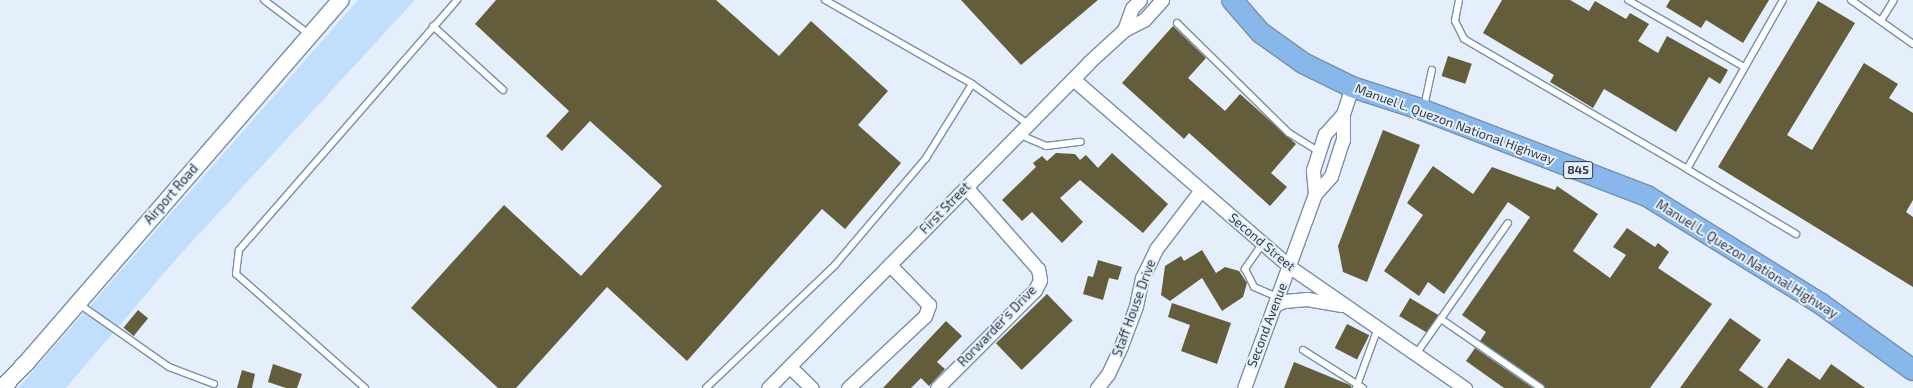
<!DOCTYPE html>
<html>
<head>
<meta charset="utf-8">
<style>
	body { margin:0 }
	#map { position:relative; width:1913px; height:388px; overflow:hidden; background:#e5effb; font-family:"Exo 2",sans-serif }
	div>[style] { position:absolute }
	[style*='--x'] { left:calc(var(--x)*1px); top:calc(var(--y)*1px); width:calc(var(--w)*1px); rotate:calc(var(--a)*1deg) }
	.green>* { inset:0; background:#c2defd }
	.building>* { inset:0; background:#635d3c; transform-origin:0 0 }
	.roads { filter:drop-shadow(1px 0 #788faa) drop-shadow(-1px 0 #788faa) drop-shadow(0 1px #788faa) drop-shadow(0 -1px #788faa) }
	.service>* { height:6px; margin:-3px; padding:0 3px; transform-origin:3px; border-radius:3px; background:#fff }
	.minor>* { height:13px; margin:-6.5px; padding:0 6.5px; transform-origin:6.5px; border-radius:6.5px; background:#fff }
	.tertiary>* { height:16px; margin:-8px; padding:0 8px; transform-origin:8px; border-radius:8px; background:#fff }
	.primary>* { height:20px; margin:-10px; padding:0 10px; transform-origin:10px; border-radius:10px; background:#88b8eb }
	span { translate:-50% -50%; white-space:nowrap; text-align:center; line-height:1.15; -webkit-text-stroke:4px #e5effb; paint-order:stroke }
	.shield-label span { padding:1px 3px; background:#e5effb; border:1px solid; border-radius:3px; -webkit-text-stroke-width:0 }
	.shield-label { font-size:12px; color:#313b46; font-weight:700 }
	.street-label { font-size:13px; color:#313b46 }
</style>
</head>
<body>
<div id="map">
	<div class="green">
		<div style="clip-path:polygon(358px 0,415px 0,176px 259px,66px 388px,18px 388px)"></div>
	</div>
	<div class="building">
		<div style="clip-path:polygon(496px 0,716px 0,779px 56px,811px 21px,888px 91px,858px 125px,901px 163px,845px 229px,822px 209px,687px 361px,607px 287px,516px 388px,498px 388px,411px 308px,504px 205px,581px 276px,662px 186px,590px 121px,562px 151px,546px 136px,569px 111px,475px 24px)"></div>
		<div style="clip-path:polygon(961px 0,1098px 0,1021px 65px)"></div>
		<div style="clip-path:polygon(1502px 0,1570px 0,1589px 11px,1595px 1px,1626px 19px,1630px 13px,1649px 24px,1638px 41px,1658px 53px,1667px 36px,1728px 70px,1720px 84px,1709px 77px,1676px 132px,1604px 89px,1593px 108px,1550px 82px,1554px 75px,1483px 33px)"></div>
		<div style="clip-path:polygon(1670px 0,1769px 0,1743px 43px,1706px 20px,1701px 28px,1666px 7px)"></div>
		<div style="clip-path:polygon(1818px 1px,1855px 23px,1787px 135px,1812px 150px,1864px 63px,1898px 84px,1889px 98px,1913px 113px,1913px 200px,1906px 212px,1913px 217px,1913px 287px,1718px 167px)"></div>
		<div style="clip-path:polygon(1173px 26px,1206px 58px,1188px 78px,1225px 111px,1240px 94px,1296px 144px,1271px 173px,1287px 187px,1270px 206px,1189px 133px,1184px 139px,1122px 83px)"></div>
		<div style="left:1448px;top:56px;width:25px;height:21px;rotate:18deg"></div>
		<div style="clip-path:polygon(1383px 130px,1420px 145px,1367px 282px,1343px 272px,1338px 246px)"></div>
		<div style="clip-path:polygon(1056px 153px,1075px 154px,1080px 160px,1086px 155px,1098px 168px,1112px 153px,1168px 204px,1143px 233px,1080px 180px,1060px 198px,1083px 222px,1062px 243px,1032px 212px,1022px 221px,1002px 200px,1036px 167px,1033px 163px,1042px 156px,1047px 161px)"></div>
		<div style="clip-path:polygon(1433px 166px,1473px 194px,1492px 167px,1555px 190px,1557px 186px,1598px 214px,1573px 251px,1610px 278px,1626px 255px,1613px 247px,1627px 228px,1655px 247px,1658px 243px,1669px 252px,1658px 268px,1712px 304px,1650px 388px,1545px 388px,1480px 341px,1486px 332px,1462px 315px,1530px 217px,1508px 202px,1444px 294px,1428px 282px,1419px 296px,1384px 271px,1423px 215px,1407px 203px)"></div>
		<div style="clip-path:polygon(1202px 250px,1216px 273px,1225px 267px,1239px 271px,1247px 283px,1243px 297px,1222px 311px,1202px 278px,1170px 301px,1161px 295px,1165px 266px,1181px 256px,1184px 261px)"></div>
		<div style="clip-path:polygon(1098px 260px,1122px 267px,1118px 280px,1109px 278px,1103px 300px,1083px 294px,1088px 276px,1093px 277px)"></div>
		<div style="left:1047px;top:294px;width:37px;height:71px;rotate:46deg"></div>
		<div style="left:1410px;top:298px;width:33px;height:21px;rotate:31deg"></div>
		<div style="clip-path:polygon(1172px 303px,1231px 323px,1217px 364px,1181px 351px,1190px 325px,1168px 317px)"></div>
		<div style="left:138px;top:310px;width:13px;height:23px;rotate:39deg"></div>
		<div style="clip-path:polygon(1730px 318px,1761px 340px,1739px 370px,1764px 388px,1680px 388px)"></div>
		<div style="clip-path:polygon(946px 321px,962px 336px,937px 362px,945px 369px,929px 386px,921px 378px,911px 388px,883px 388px)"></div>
		<div style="left:1347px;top:324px;width:25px;height:27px;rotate:27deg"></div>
		<div style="clip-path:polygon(1475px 348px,1533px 388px,1504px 388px,1466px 361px)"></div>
		<div style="clip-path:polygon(1788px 358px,1820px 380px,1831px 364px,1865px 388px,1767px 388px)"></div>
		<div style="clip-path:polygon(1294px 362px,1350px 385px,1352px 388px,1284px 388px)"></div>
		<div style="clip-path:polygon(273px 364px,302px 374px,297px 388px,286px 388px,268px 382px)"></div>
		<div style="clip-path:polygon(242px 370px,255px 374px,252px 388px,237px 388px)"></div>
	</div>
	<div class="roads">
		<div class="service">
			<div style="--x:264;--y:0;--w:58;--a:37.3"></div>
			<div style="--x:825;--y:0;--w:169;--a:29.7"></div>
			<div style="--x:972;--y:84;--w:69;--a:35.5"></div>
			<div style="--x:1459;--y:0;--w:21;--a:101"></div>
			<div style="--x:1455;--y:21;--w:20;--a:63"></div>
			<div style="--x:1464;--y:39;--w:258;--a:30.2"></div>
			<div style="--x:1687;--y:169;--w:194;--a:-60.4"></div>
			<div style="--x:1628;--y:0;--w:134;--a:30"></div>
			<div style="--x:1851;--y:0;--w:76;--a:35.4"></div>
			<div style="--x:1882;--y:19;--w:22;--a:-58"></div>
			<div style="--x:1177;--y:23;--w:157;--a:44.5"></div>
			<div style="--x:1289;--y:133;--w:36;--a:32"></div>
			<div style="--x:433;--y:26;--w:95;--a:42.4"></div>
			<div style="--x:1424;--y:107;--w:38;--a:-78"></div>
			<div style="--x:1018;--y:134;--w:30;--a:23"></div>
			<div style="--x:1046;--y:146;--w:35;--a:-7"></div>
			<div style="--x:1687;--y:169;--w:127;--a:30.8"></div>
			<div style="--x:1263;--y:243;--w:32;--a:125"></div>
			<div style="--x:1245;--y:269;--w:20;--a:63"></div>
			<div style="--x:1254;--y:287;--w:26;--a:23"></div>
			<div style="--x:79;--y:304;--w:110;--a:35"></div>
			<div style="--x:169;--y:367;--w:48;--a:20.7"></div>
			<div style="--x:1441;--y:319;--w:121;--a:34.6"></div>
			<div style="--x:1303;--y:350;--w:71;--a:32.3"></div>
			<div style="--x:1416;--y:354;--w:160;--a:-54.9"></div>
			<div style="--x:365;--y:388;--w:172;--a:-138.5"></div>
			<div style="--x:236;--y:274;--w:24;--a:-83"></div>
			<div style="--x:239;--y:250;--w:332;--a:-48.9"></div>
			<div style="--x:706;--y:388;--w:178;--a:-43.6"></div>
			<div style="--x:835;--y:265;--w:140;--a:-49.6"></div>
			<div style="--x:926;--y:158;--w:87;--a:-58.1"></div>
			<div style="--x:1356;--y:388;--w:64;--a:-69.9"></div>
		</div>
		<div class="minor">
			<div style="--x:1124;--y:30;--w:23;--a:-70"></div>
			<div style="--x:1132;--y:8;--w:11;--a:-45"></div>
			<div style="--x:1073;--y:79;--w:287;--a:40.9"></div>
			<div style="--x:1290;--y:267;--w:213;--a:34.7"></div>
			<div style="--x:1315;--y:194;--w:24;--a:-48"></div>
			<div style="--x:1331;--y:176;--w:38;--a:-72"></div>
			<div style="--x:1343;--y:140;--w:26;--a:-90"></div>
			<div style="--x:1343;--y:114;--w:28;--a:-72"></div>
			<div style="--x:1275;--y:305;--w:10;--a:-24"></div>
			<div style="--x:1284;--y:301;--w:23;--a:-5"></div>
			<div style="--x:1307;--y:299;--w:35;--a:10"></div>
			<div style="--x:790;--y:367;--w:30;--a:44"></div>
			<div style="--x:768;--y:388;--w:456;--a:-45.4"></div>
			<div style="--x:1088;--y:63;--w:49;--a:-42.5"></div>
			<div style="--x:1124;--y:30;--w:22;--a:-27"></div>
			<div style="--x:1144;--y:20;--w:27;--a:-48"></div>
			<div style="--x:848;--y:388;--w:105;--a:-43.1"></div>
			<div style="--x:925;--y:316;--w:12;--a:-70"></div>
			<div style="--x:929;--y:305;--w:56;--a:-134.3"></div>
			<div style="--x:937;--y:388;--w:139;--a:-45"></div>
			<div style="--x:1035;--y:290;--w:11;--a:-63"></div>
			<div style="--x:1040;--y:280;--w:11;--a:-100"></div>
			<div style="--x:1038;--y:269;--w:109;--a:-131.3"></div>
			<div style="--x:1097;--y:388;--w:18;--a:-52"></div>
			<div style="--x:1108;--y:374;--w:31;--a:-65"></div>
			<div style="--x:1121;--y:346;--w:43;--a:-69.4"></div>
			<div style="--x:1136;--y:306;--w:29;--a:-78"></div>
			<div style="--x:1142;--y:278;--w:32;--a:-64"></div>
			<div style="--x:1156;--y:249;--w:74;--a:-52.7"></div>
			<div style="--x:1244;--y:388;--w:207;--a:-69.9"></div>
			<div style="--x:1315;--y:194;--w:24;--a:-95"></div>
			<div style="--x:1313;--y:170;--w:38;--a:-72"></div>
			<div style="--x:1325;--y:134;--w:27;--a:-48"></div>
		</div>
		<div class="tertiary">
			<div style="--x:2;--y:388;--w:36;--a:-46"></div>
			<div style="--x:27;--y:362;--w:479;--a:-49.1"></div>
		</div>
		<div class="primary">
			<div style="--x:1232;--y:0;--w:44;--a:48.7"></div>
			<div style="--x:1261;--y:33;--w:52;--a:35.5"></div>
			<div style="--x:1303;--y:63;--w:55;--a:26.1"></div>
			<div style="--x:1352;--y:87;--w:75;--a:17.9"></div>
			<div style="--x:1423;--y:110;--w:240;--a:21"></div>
			<div style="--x:1647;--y:196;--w:205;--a:31.8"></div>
			<div style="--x:1821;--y:304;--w:113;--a:35.7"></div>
		</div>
	</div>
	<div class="shield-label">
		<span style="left:1578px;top:170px">845</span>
	</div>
	<div class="street-label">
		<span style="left:1455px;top:124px;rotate:20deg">Manuel L. Quezon National Highway</span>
		<span style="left:171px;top:194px;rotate:-49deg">Airport Road</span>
		<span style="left:945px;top:208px;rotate:-46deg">First Street</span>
		<span style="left:1262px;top:242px;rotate:40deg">Second Street</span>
		<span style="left:1747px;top:259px;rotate:32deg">Manuel L. Quezon National Highway</span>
		<span style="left:1134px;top:308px;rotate:-70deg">Staff House Drive</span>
		<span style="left:1267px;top:325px;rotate:-69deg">Second Avenue</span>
		<span style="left:997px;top:326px;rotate:-46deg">Rorwarder's Drive</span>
	</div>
</div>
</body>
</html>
